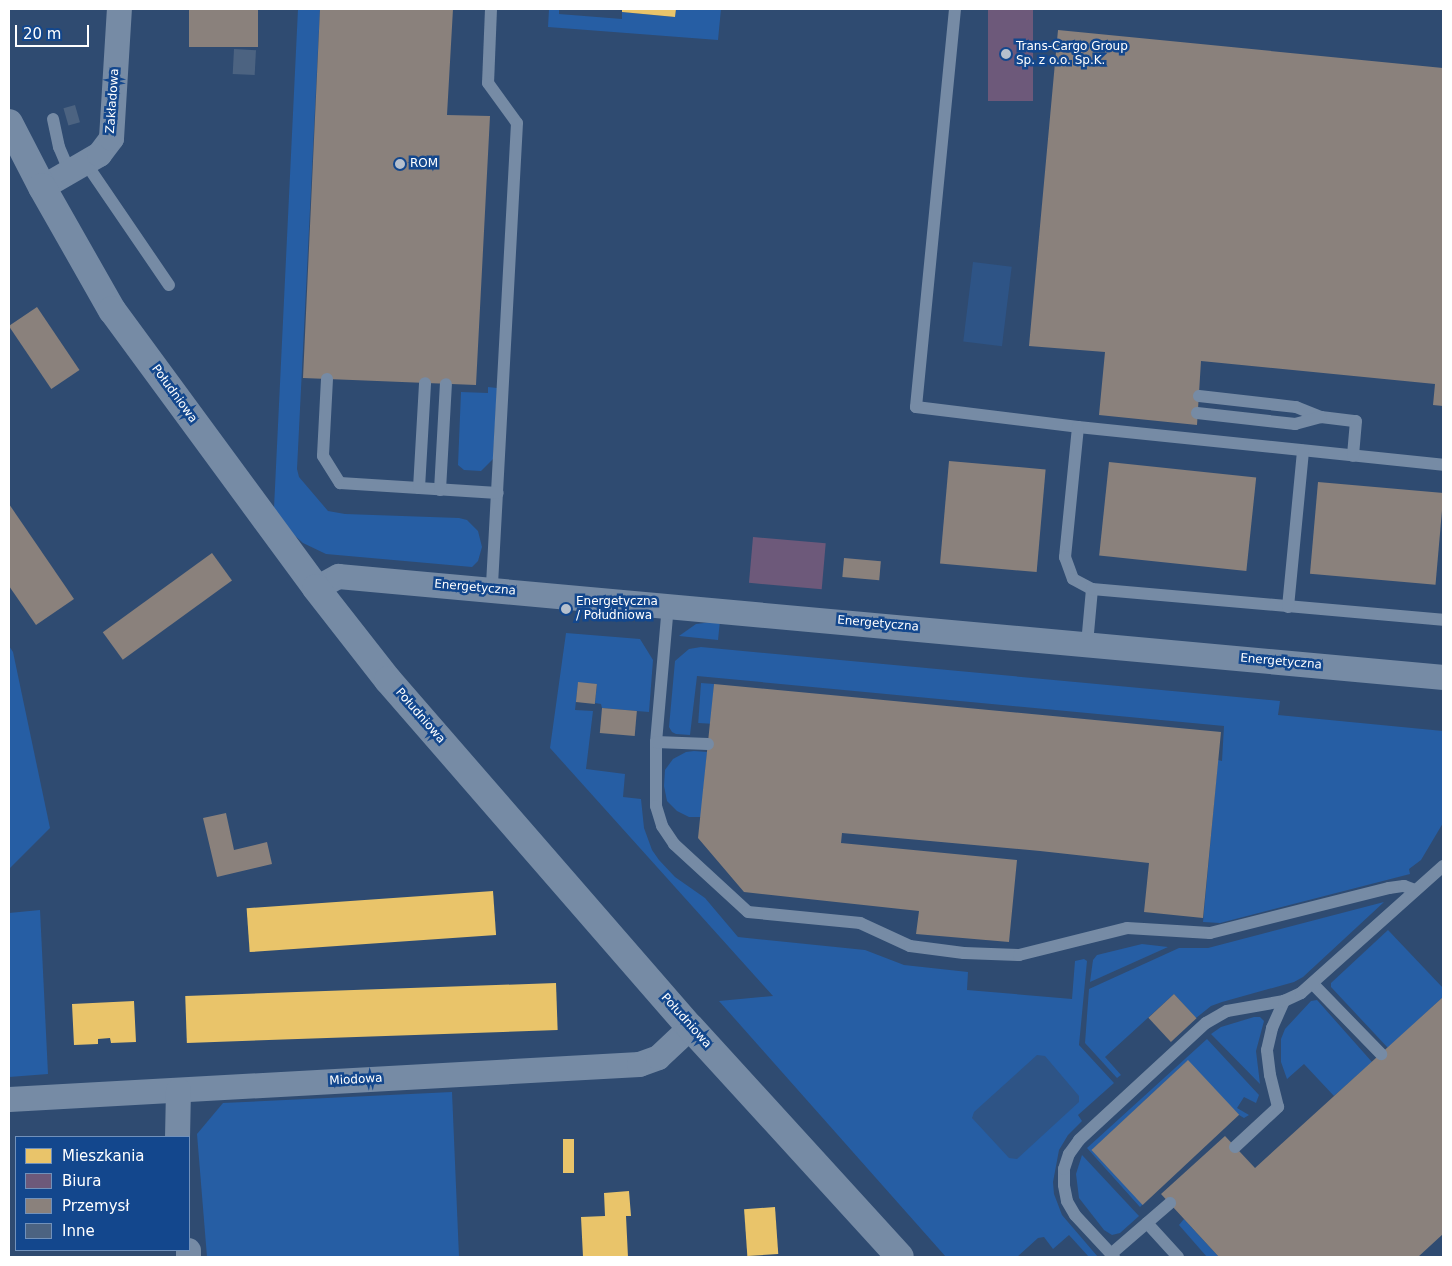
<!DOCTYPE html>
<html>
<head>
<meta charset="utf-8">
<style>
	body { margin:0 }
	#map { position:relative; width:1452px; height:1266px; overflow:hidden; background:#2f4b71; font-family:"DejaVu Sans",sans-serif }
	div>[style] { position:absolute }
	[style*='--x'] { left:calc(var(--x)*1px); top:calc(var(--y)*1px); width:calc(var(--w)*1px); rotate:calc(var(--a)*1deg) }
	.green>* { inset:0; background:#265ea4; transform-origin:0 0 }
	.water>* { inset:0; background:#2e5486; transform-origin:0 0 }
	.homes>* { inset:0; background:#e9c46a; transform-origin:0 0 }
	.offices>* { inset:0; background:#6d597a; transform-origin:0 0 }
	.industry>* { inset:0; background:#8a817c; transform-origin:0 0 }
	.building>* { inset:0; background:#4c6381; transform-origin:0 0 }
	.service>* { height:12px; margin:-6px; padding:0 6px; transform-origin:6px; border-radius:6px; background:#768ba5 }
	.minor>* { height:25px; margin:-12.5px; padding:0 12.5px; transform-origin:12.5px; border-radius:12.5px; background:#768ba5 }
	.tertiary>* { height:28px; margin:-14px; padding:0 14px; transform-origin:14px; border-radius:14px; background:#768ba5 }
	.dots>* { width:14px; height:14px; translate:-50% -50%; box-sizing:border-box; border:2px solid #13478d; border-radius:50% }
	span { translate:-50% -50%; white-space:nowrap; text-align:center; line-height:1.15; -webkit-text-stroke:5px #13478d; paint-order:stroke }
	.poi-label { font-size:12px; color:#fff }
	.left { translate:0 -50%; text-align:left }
	.street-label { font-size:12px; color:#fff }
	.frame { position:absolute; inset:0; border:10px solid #fff; pointer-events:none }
	.legend { position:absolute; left:15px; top:1136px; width:175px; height:115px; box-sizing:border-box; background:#13478d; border:1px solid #7191bb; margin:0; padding:6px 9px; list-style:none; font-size:15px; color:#fff }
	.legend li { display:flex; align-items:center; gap:10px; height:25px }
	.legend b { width:25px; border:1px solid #7191bb }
	.scale { position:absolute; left:15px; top:25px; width:74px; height:22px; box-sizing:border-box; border:2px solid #fff; border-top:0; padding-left:6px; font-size:15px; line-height:18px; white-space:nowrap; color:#fff; -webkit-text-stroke:4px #13478d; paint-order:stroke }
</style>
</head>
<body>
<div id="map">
	<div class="green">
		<div style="clip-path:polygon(298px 9px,320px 9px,297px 469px,299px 477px,328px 511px,345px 514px,459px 518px,467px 520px,478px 531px,482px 547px,478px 561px,472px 567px,326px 554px,303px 543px,293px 534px,274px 508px)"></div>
		<div style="clip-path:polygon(549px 9px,559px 9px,559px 14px,622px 19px,622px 12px,675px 17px,676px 9px,721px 9px,718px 40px,548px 27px)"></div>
		<div style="clip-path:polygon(488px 387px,497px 388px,493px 459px,481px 471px,464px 470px,458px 465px,461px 392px,488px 393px)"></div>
		<div style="clip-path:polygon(720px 621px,718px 640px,679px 636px,696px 624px)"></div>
		<div style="clip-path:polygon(566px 633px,640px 639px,653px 660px,649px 712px,602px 708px,601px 704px,595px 703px,597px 684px,578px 683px,575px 710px,593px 711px,586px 769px,625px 774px,623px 797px,641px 799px,644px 828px,652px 850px,659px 860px,675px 877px,705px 898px,738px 937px,865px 950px,904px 965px,968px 972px,967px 990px,1072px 999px,1075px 961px,1084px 959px,1087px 961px,1079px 1045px,1114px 1083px,1078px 1115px,1082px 1121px,1068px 1135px,1059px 1150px,1053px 1182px,1054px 1194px,1062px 1215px,1098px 1257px,1089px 1257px,1069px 1235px,1053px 1249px,1044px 1237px,1038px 1238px,1017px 1257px,946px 1257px,719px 1001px,773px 996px,550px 748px)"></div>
		<div style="clip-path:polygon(9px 646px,13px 652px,50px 828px,9px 869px)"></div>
		<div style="clip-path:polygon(701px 647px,1280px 701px,1278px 715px,1443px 731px,1443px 823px,1421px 860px,1409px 869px,1410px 874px,1220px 923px,1203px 922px,1218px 760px,1222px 761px,1224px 726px,697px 676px,690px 735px,676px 734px,672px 732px,669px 727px,675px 661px,689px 649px)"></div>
		<div style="left:701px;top:683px;width:13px;height:40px;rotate:4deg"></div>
		<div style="clip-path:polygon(694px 751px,707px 752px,701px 817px,689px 817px,677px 811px,667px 801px,664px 786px,665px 770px,673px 759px,686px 752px)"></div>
		<div style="clip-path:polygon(1384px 902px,1303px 977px,1294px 982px,1222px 1002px,1211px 1006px,1196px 1018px,1174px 994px,1105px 1057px,1121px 1075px,1117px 1078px,1085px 1043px,1089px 989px,1179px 948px,1208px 948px)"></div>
		<div style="clip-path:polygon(40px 910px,48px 1074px,9px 1077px,9px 913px)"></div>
		<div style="clip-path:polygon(1388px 930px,1443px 988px,1443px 997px,1388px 1048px,1331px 987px,1331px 983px)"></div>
		<div style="clip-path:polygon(1142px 944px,1168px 947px,1090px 982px,1093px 960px,1097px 955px)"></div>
		<div style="clip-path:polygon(1317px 1000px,1372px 1062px,1334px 1096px,1304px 1064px,1287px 1079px,1281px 1062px,1281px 1039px,1285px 1029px,1311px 1001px)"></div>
		<div style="clip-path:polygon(1254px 1017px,1260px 1017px,1264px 1021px,1256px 1051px,1260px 1084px,1211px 1034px,1221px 1027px)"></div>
		<div style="clip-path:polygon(1207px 1039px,1259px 1095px,1256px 1103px,1244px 1097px,1237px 1108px,1249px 1115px,1244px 1118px,1239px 1115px,1187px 1061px,1092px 1150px,1143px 1204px,1140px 1207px,1087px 1148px)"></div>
		<div style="clip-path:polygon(452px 1092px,459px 1257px,207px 1257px,197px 1134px,223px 1103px)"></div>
		<div style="clip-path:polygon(1082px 1155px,1139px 1216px,1120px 1233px,1112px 1235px,1104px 1230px,1079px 1198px,1076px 1174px)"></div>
		<div style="clip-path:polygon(1184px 1219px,1219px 1257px,1207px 1257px,1179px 1225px)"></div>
	</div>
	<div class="water">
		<div style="left:973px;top:262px;width:39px;height:80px;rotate:7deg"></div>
		<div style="clip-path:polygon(1037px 1055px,1045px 1056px,1079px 1096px,1079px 1102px,1017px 1159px,1009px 1158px,972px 1118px,974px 1112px)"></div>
	</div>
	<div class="homes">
		<div style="clip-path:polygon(622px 9px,676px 9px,675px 17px,622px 12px)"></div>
		<div style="left:493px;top:891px;width:44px;height:247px;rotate:86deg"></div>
		<div style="left:556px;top:983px;width:47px;height:371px;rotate:88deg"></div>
		<div style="clip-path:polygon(134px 1001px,136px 1042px,111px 1043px,110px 1038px,98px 1039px,98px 1044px,74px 1045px,72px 1004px)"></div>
		<div style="left:563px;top:1139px;width:11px;height:34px"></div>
		<div style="clip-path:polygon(629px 1191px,631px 1216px,626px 1216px,628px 1257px,583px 1257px,581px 1217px,605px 1216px,604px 1193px)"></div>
		<div style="left:775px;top:1207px;width:47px;height:31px;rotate:86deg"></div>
	</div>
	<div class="offices">
		<div style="left:988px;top:9px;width:45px;height:92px"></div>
		<div style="left:753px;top:537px;width:73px;height:46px;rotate:5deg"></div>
	</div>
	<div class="industry">
		<div style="left:189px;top:9px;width:69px;height:38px"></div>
		<div style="clip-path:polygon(320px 9px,453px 9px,447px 115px,490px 116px,476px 385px,303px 378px)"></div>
		<div style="clip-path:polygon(1058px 30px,1443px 68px,1443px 406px,1433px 405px,1435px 384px,1201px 361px,1197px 425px,1099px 415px,1105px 352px,1029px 346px)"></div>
		<div style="left:37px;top:307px;width:76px;height:34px;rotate:56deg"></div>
		<div style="left:949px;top:461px;width:97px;height:103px;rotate:5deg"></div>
		<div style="left:1109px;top:462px;width:148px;height:94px;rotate:6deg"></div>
		<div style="left:1318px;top:482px;width:126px;height:92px;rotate:5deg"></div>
		<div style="clip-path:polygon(9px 504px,74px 599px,36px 625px,9px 586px)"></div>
		<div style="left:212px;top:553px;width:34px;height:135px;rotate:54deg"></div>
		<div style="left:844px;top:558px;width:37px;height:19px;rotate:5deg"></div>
		<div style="left:578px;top:682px;width:19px;height:20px;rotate:6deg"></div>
		<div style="clip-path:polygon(714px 684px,1221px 732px,1203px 918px,1144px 912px,1149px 863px,1040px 851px,842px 833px,841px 843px,1017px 860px,1009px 942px,916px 934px,919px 911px,744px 892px,698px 838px)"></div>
		<div style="left:602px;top:708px;width:35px;height:25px;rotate:5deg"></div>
		<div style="clip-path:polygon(226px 813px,234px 850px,267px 842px,272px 864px,217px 877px,203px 818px)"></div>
		<div style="left:1174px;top:994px;width:33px;height:35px;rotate:47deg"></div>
		<div style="clip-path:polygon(1443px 997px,1443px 1234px,1418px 1257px,1219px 1257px,1161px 1194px,1225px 1136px,1255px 1168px)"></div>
		<div style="left:1188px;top:1060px;width:75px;height:132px;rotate:47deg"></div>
	</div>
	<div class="building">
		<div style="left:234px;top:49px;width:22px;height:25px;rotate:3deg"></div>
		<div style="left:75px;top:105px;width:18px;height:12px;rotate:74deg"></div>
	</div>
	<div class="service">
		<div style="--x:491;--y:9;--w:74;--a:92.3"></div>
		<div style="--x:488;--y:83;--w:49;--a:54.1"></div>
		<div style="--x:517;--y:123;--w:468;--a:93.1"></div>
		<div style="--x:955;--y:9;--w:400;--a:95.6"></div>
		<div style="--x:916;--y:407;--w:163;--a:7"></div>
		<div style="--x:1078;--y:427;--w:367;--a:5.9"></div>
		<div style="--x:53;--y:119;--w:29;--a:78"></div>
		<div style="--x:59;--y:147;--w:26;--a:67"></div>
		<div style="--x:85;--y:162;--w:149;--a:55.7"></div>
		<div style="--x:327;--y:379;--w:77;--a:93"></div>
		<div style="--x:323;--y:456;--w:32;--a:58"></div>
		<div style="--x:340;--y:483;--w:158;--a:3.6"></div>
		<div style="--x:1199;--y:396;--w:98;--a:6.5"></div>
		<div style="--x:1296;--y:407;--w:27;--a:22"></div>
		<div style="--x:1321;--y:417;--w:35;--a:7"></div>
		<div style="--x:1356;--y:421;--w:35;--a:95"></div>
		<div style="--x:1197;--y:413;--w:99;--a:6.4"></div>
		<div style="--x:1295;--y:424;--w:27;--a:-15"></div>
		<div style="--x:1078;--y:427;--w:131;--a:95.7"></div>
		<div style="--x:1065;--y:557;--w:23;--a:70"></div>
		<div style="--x:1073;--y:579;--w:21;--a:28"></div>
		<div style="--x:1092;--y:589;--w:55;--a:95.2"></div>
		<div style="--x:419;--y:488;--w:105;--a:-86.7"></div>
		<div style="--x:440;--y:490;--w:106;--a:-86.8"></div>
		<div style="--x:1092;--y:589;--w:352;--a:5"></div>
		<div style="--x:668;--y:605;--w:138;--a:95"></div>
		<div style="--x:656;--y:742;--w:64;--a:90"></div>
		<div style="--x:656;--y:806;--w:21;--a:73"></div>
		<div style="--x:662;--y:826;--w:22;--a:56"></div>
		<div style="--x:674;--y:844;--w:100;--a:42.6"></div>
		<div style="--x:748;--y:912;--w:113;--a:5.6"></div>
		<div style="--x:860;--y:923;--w:55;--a:24.7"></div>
		<div style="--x:910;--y:946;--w:54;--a:7.4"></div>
		<div style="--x:964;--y:953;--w:55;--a:2.1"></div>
		<div style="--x:1019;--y:955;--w:111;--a:-14"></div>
		<div style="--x:1127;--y:928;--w:83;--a:3.4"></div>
		<div style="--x:1210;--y:933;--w:185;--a:-14.1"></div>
		<div style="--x:1389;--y:888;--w:15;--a:-8"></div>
		<div style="--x:1404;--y:886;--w:12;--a:20"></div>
		<div style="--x:1288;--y:607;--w:157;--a:-84.5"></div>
		<div style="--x:656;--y:742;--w:52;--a:2.2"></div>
		<div style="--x:1313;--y:984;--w:98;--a:45.8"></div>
		<div style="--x:1235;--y:1147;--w:59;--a:-42.9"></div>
		<div style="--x:1278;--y:1107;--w:33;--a:-104"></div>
		<div style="--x:1270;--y:1075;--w:25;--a:-97"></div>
		<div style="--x:1267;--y:1050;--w:23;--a:-77"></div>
		<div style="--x:1272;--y:1028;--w:30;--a:-66"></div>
		<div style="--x:1147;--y:1223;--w:46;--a:47.6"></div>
		<div style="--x:1111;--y:1254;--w:78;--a:-40.8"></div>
		<div style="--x:1114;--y:1257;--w:57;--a:-132.9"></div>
		<div style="--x:1075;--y:1215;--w:16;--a:-120"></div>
		<div style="--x:1067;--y:1201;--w:16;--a:-101"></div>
		<div style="--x:1064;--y:1185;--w:16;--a:-90"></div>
		<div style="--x:1064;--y:1169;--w:16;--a:-72"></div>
		<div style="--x:1069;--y:1154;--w:17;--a:-54"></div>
		<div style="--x:1079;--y:1140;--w:173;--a:-42.7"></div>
		<div style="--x:1206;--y:1023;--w:24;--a:-30"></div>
		<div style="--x:1227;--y:1011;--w:58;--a:-10"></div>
		<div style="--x:1284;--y:1001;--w:19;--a:-25"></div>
		<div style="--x:1301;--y:993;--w:191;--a:-41.8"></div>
	</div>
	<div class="minor">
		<div style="--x:42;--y:187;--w:66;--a:-30.1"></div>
		<div style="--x:99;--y:154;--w:20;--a:-53"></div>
		<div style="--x:111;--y:138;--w:129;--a:-86.5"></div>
		<div style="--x:316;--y:588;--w:25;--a:-29"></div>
		<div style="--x:338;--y:576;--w:1110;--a:5.22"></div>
		<div style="--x:9;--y:1099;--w:631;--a:-3.18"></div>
		<div style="--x:639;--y:1064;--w:20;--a:-20"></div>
		<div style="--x:658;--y:1057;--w:44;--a:-43.2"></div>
		<div style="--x:177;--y:1137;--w:47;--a:-88.8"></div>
		<div style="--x:188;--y:1250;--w:7;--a:90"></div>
	</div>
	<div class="tertiary">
		<div style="--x:9;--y:123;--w:72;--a:62.7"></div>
		<div style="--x:42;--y:187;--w:142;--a:60.4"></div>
		<div style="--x:112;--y:310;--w:345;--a:53.7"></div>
		<div style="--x:316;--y:588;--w:117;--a:52"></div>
		<div style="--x:388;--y:680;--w:460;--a:49"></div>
		<div style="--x:690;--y:1027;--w:311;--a:47.6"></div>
	</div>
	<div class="dots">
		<div style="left:1006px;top:54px;background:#b6c0cd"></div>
		<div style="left:400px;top:164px;background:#b6c0cd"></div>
		<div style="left:566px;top:609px;background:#b6c0cd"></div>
	</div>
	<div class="poi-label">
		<span class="left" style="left:1016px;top:54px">Trans-Cargo Group<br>Sp. z o.o. Sp.K.</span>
		<span class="left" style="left:410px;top:164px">ROM</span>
		<span class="left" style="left:576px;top:609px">Energetyczna<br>/ Południowa</span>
	</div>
	<div class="street-label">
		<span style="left:113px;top:101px;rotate:-86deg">Zakładowa</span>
		<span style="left:174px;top:394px;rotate:54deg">Południowa</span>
		<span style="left:475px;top:588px;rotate:5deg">Energetyczna</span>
		<span style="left:878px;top:624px;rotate:5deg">Energetyczna</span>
		<span style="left:1281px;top:662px;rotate:5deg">Energetyczna</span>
		<span style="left:420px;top:716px;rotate:49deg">Południowa</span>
		<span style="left:686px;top:1021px;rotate:48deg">Południowa</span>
		<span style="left:356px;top:1080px;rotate:-3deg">Miodowa</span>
	</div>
	<div class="frame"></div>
	<ul class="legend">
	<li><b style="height:14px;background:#e9c46a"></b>Mieszkania</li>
	<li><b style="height:14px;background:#6d597a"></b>Biura</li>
	<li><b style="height:14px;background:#8a817c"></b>Przemysł</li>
	<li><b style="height:14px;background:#4c6381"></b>Inne</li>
	</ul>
	<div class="scale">20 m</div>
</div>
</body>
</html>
